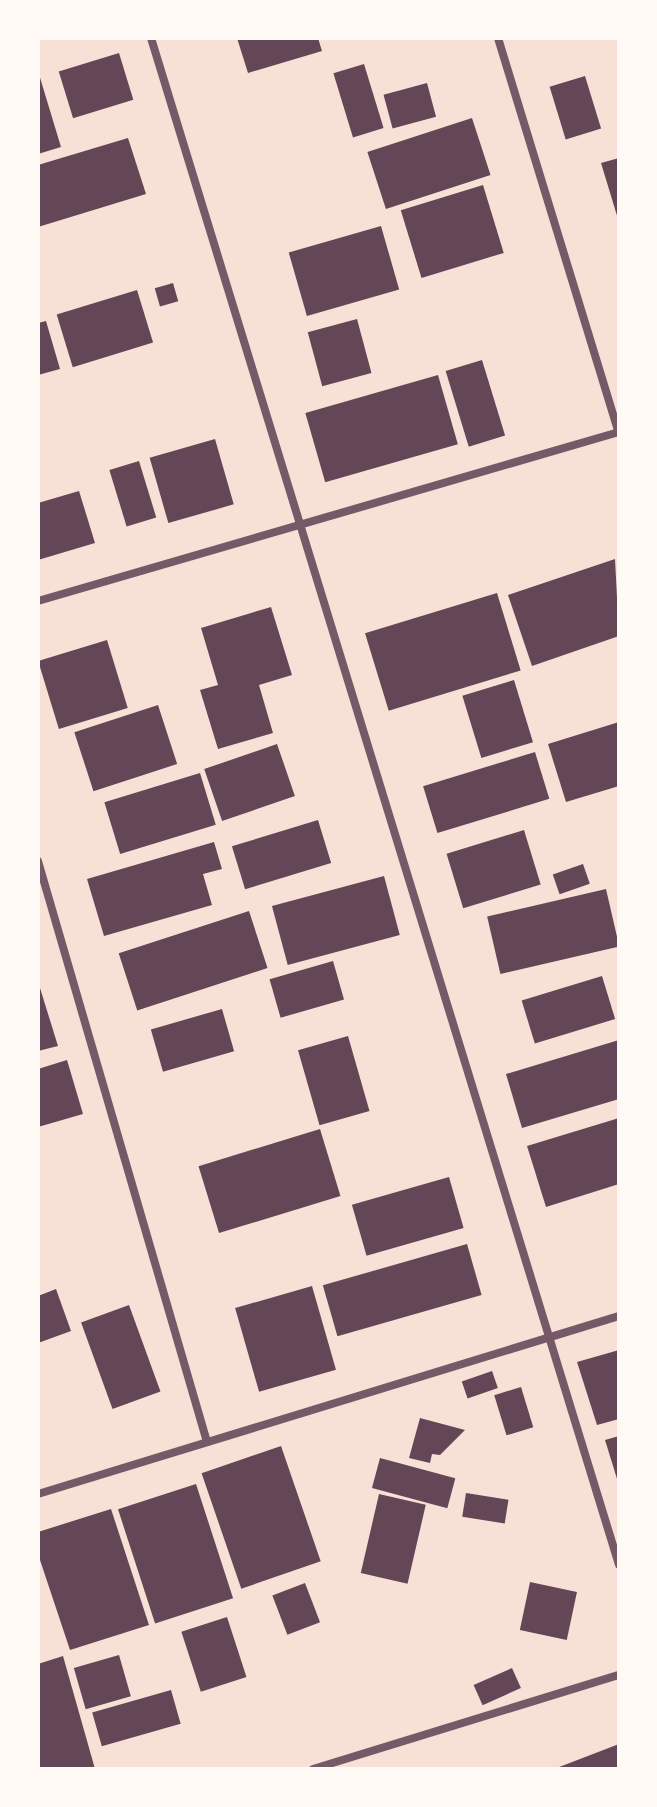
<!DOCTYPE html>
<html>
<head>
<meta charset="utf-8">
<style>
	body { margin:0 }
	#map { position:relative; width:657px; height:1807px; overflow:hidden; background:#f7e1d7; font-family:"Asap Condensed",sans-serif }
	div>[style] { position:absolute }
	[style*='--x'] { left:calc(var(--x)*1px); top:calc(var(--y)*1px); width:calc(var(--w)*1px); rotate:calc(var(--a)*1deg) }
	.building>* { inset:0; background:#644757; transform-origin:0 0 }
	.minor>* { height:8px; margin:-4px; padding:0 4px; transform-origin:4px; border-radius:4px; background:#755966 }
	span { translate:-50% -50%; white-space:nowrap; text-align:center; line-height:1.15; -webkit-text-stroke:6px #fffaf5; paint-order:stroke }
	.frame { position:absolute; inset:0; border:40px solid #fffaf5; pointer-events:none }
</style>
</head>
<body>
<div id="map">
	<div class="building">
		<div style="clip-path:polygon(237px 38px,318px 38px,322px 51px,248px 73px)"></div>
		<div style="left:119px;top:53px;width:49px;height:63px;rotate:73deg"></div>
		<div style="left:364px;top:64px;width:67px;height:32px;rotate:73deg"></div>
		<div style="clip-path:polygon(38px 71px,61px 147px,38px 154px)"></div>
		<div style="left:585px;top:76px;width:55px;height:37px;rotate:73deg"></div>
		<div style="left:427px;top:83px;width:35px;height:45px;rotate:75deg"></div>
		<div style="left:472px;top:118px;width:60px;height:110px;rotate:72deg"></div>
		<div style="clip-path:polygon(128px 138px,146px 194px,38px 227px,38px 165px)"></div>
		<div style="clip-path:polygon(619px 158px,619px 219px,618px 219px,601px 163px)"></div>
		<div style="left:483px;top:185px;width:71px;height:86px;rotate:73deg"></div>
		<div style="left:381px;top:226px;width:66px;height:96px;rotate:74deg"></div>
		<div style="left:173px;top:283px;width:19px;height:19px;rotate:74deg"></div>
		<div style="left:137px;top:290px;width:55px;height:84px;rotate:73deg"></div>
		<div style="left:357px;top:319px;width:56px;height:51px;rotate:75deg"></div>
		<div style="clip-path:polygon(46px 321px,60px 369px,38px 375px,38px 323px)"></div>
		<div style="left:482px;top:360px;width:79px;height:38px;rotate:73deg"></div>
		<div style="left:438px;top:375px;width:72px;height:138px;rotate:74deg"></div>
		<div style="left:215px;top:439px;width:68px;height:68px;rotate:74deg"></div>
		<div style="left:139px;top:461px;width:59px;height:31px;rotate:73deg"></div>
		<div style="clip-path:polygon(79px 491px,95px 543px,38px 560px,38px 503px)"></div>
		<div style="clip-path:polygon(615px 559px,619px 636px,532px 666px,508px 595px)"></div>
		<div style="left:497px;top:593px;width:81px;height:138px;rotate:73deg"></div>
		<div style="clip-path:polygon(271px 607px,292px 675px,259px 685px,273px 733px,218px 749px,200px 690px,218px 685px,201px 628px)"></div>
		<div style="left:107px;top:640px;width:71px;height:72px;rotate:73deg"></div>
		<div style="left:514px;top:680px;width:65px;height:54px;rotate:73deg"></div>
		<div style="left:158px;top:705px;width:62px;height:88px;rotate:72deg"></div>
		<div style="clip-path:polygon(619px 722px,619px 786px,566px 802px,548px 744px)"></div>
		<div style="left:277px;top:744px;width:55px;height:77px;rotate:71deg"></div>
		<div style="left:535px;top:752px;width:49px;height:117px;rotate:73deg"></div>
		<div style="left:200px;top:773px;width:54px;height:100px;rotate:73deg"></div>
		<div style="left:318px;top:820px;width:45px;height:90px;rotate:73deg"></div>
		<div style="left:524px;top:830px;width:57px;height:81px;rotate:73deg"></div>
		<div style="clip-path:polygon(214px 842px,222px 869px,203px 874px,212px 905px,104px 936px,87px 879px)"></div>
		<div style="left:583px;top:864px;width:21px;height:32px;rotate:71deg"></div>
		<div style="left:384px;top:876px;width:61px;height:116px;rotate:75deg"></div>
		<div style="left:606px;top:889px;width:59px;height:122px;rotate:77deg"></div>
		<div style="left:249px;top:911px;width:60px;height:137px;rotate:72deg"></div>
		<div style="left:333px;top:961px;width:40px;height:66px;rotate:74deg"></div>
		<div style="left:602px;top:976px;width:45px;height:84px;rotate:73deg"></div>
		<div style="clip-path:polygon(40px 988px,58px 1046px,38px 1051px,38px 989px)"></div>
		<div style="left:222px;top:1009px;width:44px;height:74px;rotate:74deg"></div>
		<div style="left:348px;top:1036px;width:78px;height:52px;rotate:74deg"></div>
		<div style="clip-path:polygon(619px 1040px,619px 1099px,522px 1128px,506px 1074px)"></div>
		<div style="clip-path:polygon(67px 1060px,83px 1114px,38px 1127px,38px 1069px)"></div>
		<div style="clip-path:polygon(619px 1118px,619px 1184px,546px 1207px,527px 1146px)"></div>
		<div style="left:320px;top:1129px;width:70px;height:127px;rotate:73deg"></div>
		<div style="left:449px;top:1177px;width:53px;height:101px;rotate:74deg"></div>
		<div style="left:467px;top:1244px;width:53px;height:150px;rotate:74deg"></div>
		<div style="left:312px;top:1286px;width:87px;height:80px;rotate:74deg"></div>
		<div style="clip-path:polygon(56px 1289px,71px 1331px,38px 1343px,38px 1296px)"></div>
		<div style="left:129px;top:1305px;width:92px;height:51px;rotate:70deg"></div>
		<div style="clip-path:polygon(619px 1350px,619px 1419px,597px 1425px,577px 1362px)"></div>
		<div style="left:492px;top:1371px;width:18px;height:32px;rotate:71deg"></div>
		<div style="left:521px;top:1387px;width:42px;height:28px;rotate:73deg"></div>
		<div style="clip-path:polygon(420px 1418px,465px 1430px,440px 1455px,432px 1454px,430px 1463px,409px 1458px)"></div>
		<div style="clip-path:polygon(619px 1436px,619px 1482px,618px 1482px,605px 1440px)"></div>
		<div style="left:281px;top:1446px;width:122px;height:84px;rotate:71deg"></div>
		<div style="left:380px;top:1458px;width:78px;height:31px;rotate:15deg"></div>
		<div style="left:196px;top:1484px;width:120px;height:82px;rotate:72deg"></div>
		<div style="left:466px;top:1493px;width:43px;height:24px;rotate:9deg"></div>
		<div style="left:379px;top:1494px;width:48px;height:81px;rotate:13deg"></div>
		<div style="clip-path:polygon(111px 1509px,149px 1625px,70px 1650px,38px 1554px,38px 1532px)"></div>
		<div style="left:530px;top:1582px;width:48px;height:49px;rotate:12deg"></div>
		<div style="left:305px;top:1583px;width:42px;height:35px;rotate:69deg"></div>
		<div style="left:227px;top:1617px;width:63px;height:48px;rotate:72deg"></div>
		<div style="left:119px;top:1655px;width:43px;height:47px;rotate:74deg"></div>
		<div style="clip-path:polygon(63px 1656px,95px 1769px,38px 1769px,38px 1664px)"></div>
		<div style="left:512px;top:1668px;width:22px;height:42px;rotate:66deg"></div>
		<div style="left:171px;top:1690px;width:35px;height:82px;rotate:74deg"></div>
		<div style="clip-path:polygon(619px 1744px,619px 1769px,554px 1769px)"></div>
	</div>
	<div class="minor">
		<div style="--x:151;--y:38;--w:1597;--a:72.96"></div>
		<div style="--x:498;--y:38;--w:413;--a:73"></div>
		<div style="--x:38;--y:601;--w:605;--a:-16.22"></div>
		<div style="--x:38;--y:861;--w:605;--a:73.78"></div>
		<div style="--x:38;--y:1494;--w:608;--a:-17.03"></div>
		<div style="--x:313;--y:1769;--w:320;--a:-17.1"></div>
	</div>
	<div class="frame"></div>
</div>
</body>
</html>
